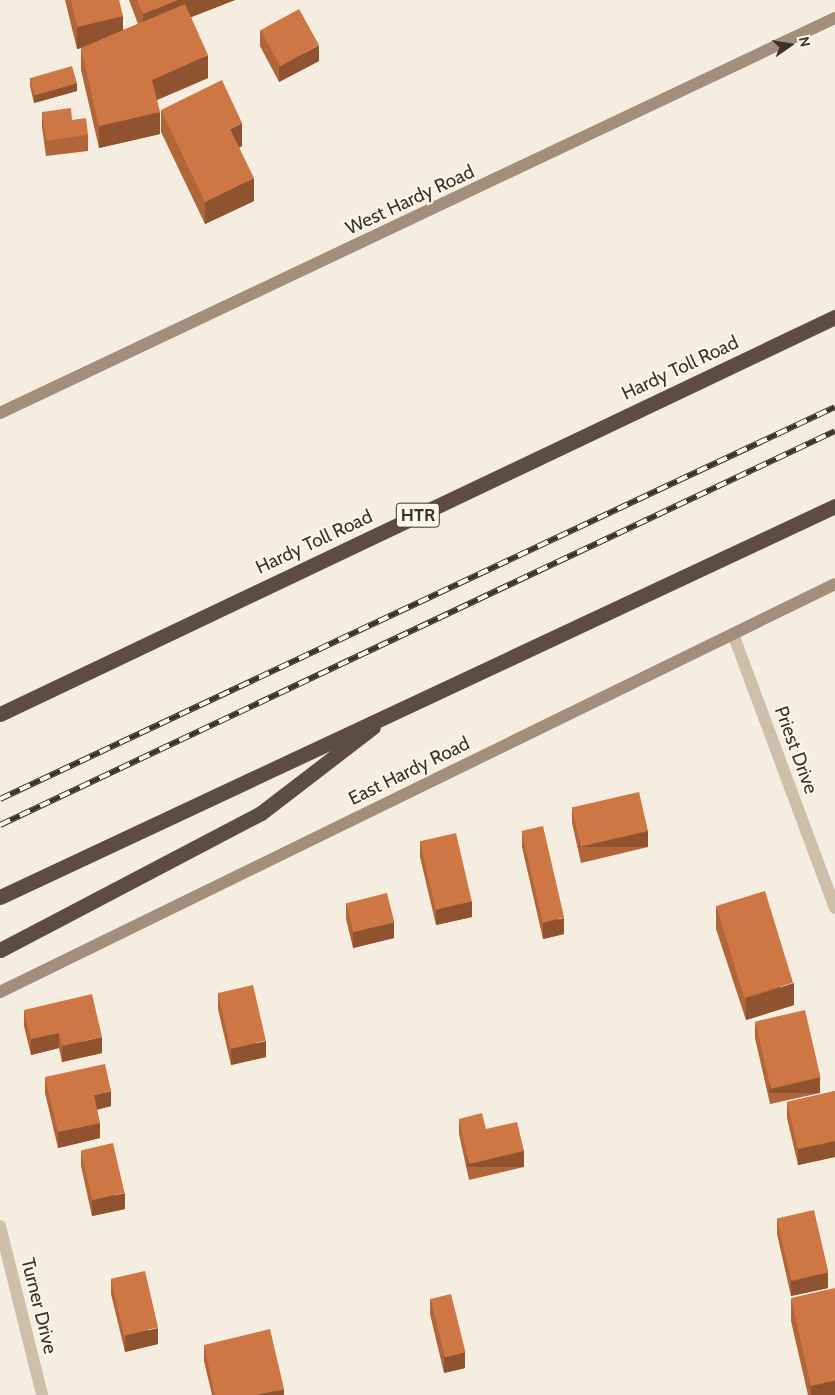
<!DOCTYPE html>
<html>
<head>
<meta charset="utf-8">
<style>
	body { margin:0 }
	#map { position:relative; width:835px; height:1395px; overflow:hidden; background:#f5eddf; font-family:Cabin,sans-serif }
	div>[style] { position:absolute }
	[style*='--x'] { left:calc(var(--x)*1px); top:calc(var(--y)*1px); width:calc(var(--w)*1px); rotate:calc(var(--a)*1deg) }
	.street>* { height:12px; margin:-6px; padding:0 6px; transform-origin:6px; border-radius:6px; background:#cebfaa }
	.secondary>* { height:12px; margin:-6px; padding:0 6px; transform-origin:6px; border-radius:6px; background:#a38e7b }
	.highway>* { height:15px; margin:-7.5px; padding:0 7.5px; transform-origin:7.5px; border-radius:7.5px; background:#5d4d40 }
	.rail>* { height:5.5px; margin-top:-2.75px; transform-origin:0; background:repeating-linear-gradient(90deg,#fcf7ed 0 11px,#3b322a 0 22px); box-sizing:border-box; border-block:1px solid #3b322a }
	.wall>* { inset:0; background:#b1663a }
	.shaded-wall>* { inset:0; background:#905330; transform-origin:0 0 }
	.building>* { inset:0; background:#ce7744; transform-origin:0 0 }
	span { translate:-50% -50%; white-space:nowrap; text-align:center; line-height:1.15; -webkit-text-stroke:4px #fcf7ed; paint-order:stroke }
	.shield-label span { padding:1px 4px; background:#fcf7ed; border:1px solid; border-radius:4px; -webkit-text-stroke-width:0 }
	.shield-label { font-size:18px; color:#3b322a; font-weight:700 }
	.street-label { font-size:19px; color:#3b322a }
	.north { position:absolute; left:765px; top:20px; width:50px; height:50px; -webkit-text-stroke:4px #fcf7ed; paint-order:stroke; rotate:77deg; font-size:14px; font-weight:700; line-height:20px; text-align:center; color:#3b322a }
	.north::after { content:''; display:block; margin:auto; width:18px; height:22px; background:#3b322a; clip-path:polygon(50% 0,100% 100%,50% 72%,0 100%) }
</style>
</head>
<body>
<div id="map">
	<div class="street">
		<div style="--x:733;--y:634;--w:292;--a:69.6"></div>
		<div style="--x:0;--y:1226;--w:174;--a:76"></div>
	</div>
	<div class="secondary">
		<div style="--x:0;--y:413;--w:924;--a:-25.32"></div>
		<div style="--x:0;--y:992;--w:929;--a:-26.04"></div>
	</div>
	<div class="highway">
		<div style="--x:0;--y:714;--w:925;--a:-25.43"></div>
		<div style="--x:0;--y:897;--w:922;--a:-25.09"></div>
		<div style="--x:0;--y:950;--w:295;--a:-27.7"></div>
		<div style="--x:261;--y:813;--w:141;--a:-37.5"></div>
	</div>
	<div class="rail">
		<div style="--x:0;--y:799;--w:922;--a:-25.15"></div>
		<div style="--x:0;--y:825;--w:923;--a:-25.26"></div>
	</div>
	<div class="wall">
		<div style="clip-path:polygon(65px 0,119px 0,123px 30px,138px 24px,129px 0,235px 0,191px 17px,208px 78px,157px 100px,160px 134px,99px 148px,81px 70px,81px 48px,77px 49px)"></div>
		<div style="clip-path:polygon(260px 30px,319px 61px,279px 82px,260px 46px)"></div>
		<div style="clip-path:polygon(30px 78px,77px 91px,34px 103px,30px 86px)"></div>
		<div style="clip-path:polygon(161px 110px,242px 146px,239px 148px,254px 201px,205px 224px,161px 132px)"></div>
		<div style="clip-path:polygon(42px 112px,72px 120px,88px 135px,88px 151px,46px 156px,42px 127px)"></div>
		<div style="clip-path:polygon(572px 807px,648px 847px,581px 863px,572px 823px)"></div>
		<div style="clip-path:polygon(522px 831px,564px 934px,543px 939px,522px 847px)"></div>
		<div style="clip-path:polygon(420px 841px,472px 917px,436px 925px,420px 857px)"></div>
		<div style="clip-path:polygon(346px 903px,394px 938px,353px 948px,346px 919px)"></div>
		<div style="clip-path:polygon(716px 906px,794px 1005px,746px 1020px,716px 929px)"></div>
		<div style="clip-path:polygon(218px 993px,266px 1057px,231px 1065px,218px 1009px)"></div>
		<div style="clip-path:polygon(24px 1010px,102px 1053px,62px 1062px,59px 1048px,31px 1055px,24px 1026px)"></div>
		<div style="clip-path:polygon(755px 1022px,820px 1093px,770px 1104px,755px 1038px)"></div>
		<div style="clip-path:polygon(45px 1077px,111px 1106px,97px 1110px,100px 1138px,58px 1148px,45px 1093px)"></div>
		<div style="clip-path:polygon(835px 1091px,835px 1157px,798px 1165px,787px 1118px,787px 1102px)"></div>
		<div style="clip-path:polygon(459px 1119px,486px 1129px,524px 1167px,469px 1180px,459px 1134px)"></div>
		<div style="clip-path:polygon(81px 1150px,125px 1209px,92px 1216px,81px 1166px)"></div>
		<div style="clip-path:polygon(777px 1218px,828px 1288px,791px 1296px,777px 1234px)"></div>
		<div style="clip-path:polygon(111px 1279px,158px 1344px,125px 1352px,111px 1294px)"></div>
		<div style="clip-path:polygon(430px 1298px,465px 1368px,444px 1373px,430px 1314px)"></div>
		<div style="clip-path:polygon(791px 1298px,835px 1395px,808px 1395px,791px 1321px)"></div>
		<div style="clip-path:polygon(204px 1345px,284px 1395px,212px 1395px,204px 1361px)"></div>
	</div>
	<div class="shaded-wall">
		<div style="clip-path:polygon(178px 0,235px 0,143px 36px,143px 14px)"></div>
		<div style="clip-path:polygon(123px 16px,123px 38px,77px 49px,77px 27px)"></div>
		<div style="clip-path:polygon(319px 45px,319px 61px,279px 82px,279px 67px)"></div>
		<div style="clip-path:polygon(208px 55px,208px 78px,152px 102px,152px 80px)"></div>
		<div style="clip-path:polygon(77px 83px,77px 91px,34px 103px,34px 94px)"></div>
		<div style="clip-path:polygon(160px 112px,160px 134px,99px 148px,99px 126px)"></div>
		<div style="clip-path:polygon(242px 123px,242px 146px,230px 152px,230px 129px)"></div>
		<div style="clip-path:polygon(254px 178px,254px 201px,205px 224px,205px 202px)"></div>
		<div style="left:648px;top:831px;width:16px;height:69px;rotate:90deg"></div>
		<div style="clip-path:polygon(472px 901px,472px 917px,436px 925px,436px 910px)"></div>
		<div style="clip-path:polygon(564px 918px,564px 934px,543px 939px,543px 923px)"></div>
		<div style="clip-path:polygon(394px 922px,394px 938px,353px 948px,353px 932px)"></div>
		<div style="clip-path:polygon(794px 983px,794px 1005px,746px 1020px,746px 998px)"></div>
		<div style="clip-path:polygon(59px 1033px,59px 1048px,31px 1055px,31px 1039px)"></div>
		<div style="clip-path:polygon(102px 1037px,102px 1053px,62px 1062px,62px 1046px)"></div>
		<div style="clip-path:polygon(266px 1041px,266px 1057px,231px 1065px,231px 1049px)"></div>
		<div style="left:820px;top:1077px;width:16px;height:51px;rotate:90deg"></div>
		<div style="clip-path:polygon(111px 1091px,111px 1106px,94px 1110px,94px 1095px)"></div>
		<div style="clip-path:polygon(100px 1123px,100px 1138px,58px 1148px,58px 1132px)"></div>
		<div style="clip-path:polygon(835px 1141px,835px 1157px,798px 1165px,798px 1149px)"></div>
		<div style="left:524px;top:1151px;width:16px;height:57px;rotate:90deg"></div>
		<div style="clip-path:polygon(125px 1193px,125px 1209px,92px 1216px,92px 1200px)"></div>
		<div style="clip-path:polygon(828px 1272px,828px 1288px,791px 1296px,791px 1280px)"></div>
		<div style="clip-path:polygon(158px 1328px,158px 1344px,125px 1352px,125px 1336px)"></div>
		<div style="clip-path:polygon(465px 1352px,465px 1368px,444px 1373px,444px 1357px)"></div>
		<div style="clip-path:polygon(835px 1380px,835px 1395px,811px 1395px,811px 1386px)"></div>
		<div style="clip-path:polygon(284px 1389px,284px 1395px,256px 1395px)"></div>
	</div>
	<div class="building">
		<div style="clip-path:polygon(71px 0,119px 0,123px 16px,77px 27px)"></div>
		<div style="clip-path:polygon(137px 0,178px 0,143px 14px)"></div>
		<div style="clip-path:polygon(185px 4px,208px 55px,152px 80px,160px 112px,99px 126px,81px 48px)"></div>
		<div style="left:299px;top:9px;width:41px;height:44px;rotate:61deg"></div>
		<div style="left:72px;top:66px;width:18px;height:44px;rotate:74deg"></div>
		<div style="clip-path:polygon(222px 80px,242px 123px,230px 129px,254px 178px,205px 202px,161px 110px)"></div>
		<div style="clip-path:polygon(71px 108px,72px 120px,86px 118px,88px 135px,46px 141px,42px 112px)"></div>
		<div style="left:639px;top:792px;width:40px;height:69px;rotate:77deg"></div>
		<div style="left:543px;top:826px;width:94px;height:22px;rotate:77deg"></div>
		<div style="left:456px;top:833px;width:70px;height:37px;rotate:77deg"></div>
		<div style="left:765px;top:891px;width:96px;height:51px;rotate:73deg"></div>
		<div style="left:387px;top:893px;width:30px;height:42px;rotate:76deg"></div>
		<div style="left:253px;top:985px;width:57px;height:36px;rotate:77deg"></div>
		<div style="clip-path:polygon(92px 994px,102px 1037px,62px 1046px,59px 1033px,31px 1039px,24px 1010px)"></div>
		<div style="left:805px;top:1010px;width:69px;height:51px;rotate:77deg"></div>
		<div style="clip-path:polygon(105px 1064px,111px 1091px,94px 1095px,100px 1123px,58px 1132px,45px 1077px)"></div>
		<div style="clip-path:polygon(835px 1091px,835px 1141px,798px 1149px,787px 1102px)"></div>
		<div style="clip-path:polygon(482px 1113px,486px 1129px,517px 1122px,524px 1151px,469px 1164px,459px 1119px)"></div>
		<div style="left:113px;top:1143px;width:51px;height:33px;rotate:77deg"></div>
		<div style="left:814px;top:1210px;width:64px;height:38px;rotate:77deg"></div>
		<div style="left:145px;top:1271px;width:58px;height:35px;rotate:77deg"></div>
		<div style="clip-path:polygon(835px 1288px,835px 1380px,811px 1386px,791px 1298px)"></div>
		<div style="left:451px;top:1294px;width:60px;height:21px;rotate:76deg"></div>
		<div style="clip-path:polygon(270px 1329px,284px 1389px,256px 1395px,215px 1395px,204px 1345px)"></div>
	</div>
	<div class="shield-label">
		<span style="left:418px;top:515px">HTR</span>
	</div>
	<div class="street-label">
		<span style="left:410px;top:200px;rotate:-25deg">West Hardy Road</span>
		<span style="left:680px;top:368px;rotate:-25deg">Hardy Toll Road</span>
		<span style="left:314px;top:542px;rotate:-25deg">Hardy Toll Road</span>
		<span style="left:796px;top:750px;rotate:70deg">Priest Drive</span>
		<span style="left:409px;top:771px;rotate:-26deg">East Hardy Road</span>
		<span style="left:39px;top:1306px;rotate:76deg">Turner Drive</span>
	</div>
	<div class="north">N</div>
</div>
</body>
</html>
